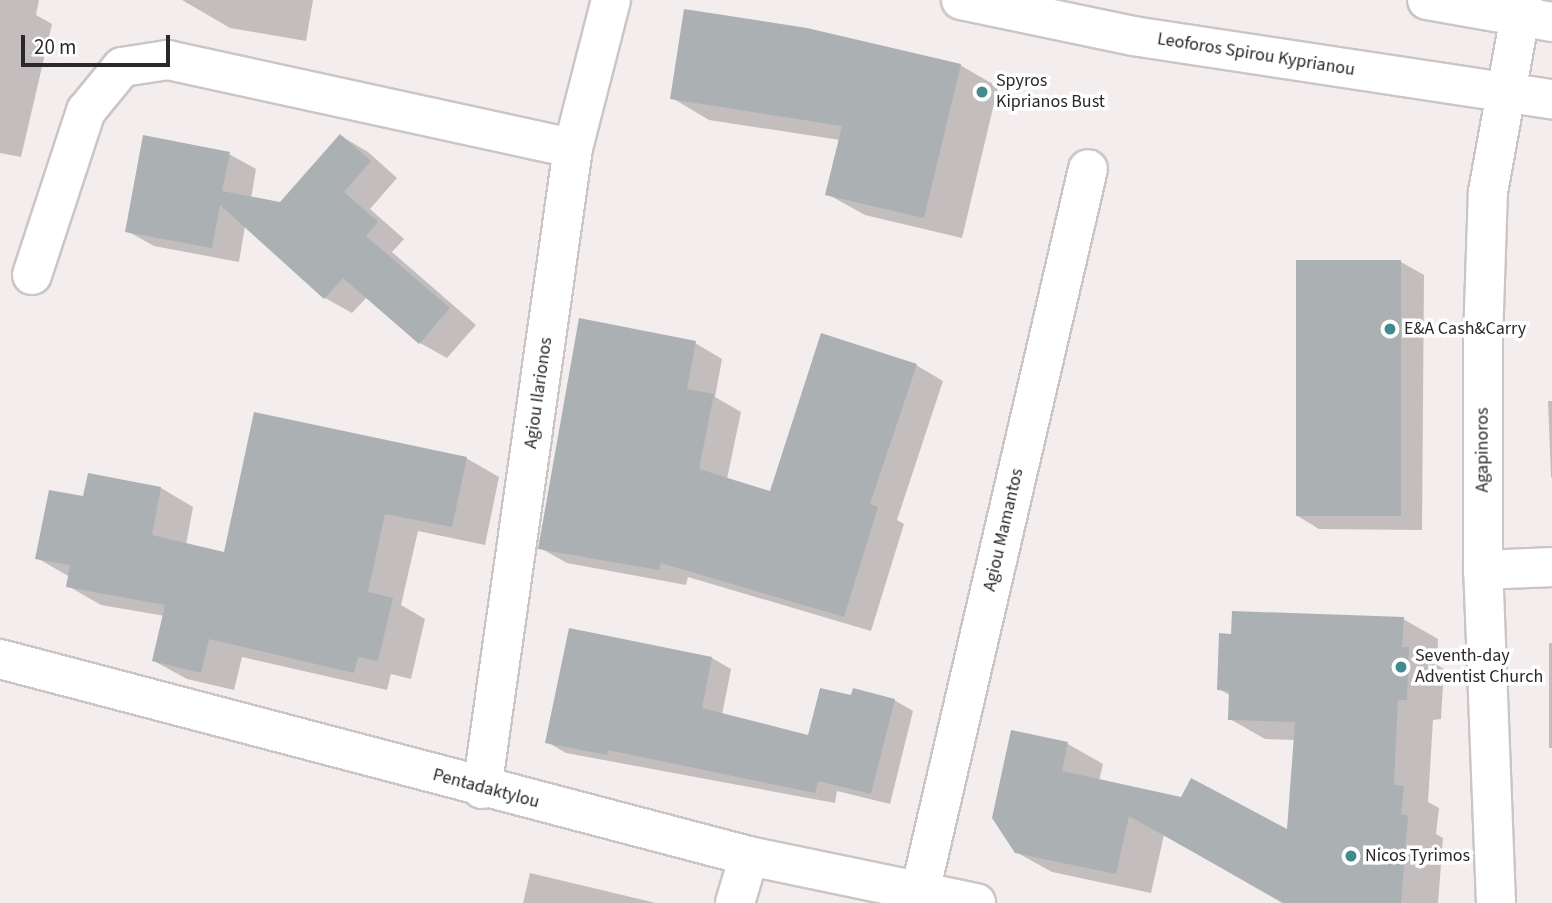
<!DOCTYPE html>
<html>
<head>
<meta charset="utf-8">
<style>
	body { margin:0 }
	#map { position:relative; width:1552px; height:903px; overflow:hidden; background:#f4edee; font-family:"Source Sans 3",sans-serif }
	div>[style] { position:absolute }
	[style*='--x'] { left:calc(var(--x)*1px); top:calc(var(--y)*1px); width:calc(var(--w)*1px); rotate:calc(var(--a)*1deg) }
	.shadow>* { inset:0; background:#0003; transform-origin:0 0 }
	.building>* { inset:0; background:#abb1b2; transform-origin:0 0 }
	.roads { filter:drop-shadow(2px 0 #cbc5c6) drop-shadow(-2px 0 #cbc5c6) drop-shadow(0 2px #cbc5c6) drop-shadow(0 -2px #cbc5c6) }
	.street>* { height:38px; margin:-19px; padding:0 19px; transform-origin:19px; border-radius:19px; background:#fff }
	.secondary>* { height:38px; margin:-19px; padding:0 19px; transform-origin:19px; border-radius:19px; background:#fff }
	.dots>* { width:19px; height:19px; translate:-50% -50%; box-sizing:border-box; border:4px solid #fff; border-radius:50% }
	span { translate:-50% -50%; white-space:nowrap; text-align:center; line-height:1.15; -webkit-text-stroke:7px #fff; paint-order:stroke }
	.street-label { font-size:18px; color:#2a2828 }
	.poi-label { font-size:18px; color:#2a2828 }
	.left { translate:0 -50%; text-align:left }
	.scale { position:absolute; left:21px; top:35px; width:149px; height:32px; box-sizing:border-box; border:4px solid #2a2828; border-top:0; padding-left:9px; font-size:21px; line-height:24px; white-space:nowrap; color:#2a2828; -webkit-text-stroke:5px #fff; paint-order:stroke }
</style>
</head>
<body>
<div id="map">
	<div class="shadow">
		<div style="clip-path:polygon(0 0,39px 0,36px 15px,52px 24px,21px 157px,0 153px)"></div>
		<div style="clip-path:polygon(182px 0,313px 0,306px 41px,230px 28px)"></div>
		<div style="clip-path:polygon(960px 65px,998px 87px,962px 238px,865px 215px,827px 194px,840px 140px,709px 120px,672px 98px)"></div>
		<div style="clip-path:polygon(341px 136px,368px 152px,397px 178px,370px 209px,404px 239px,392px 252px,476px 325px,447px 358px,420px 343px,367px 297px,352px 313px,325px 298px,245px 226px,239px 262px,154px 246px,127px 231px,229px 154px,256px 169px,251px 199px,281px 204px)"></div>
		<div style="clip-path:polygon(1401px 262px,1424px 275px,1422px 530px,1319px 529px,1296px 515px)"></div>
		<div style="clip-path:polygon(695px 343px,722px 359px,715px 397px,741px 412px,727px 479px,771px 493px,916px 365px,943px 381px,897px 520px,904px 524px,871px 631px,688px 577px,686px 585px,567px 563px,540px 548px)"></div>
		<div style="clip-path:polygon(1548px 401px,1552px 401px,1552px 479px,1551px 476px)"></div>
		<div style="clip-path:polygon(466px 458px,499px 477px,485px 545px,418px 531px,401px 605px,425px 619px,411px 679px,391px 674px,387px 690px,242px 657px,234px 690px,187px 679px,154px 661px,165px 616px,101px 605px,68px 586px,70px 577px,37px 558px,85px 498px,161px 488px,193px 507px,186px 545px,226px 555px)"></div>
		<div style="clip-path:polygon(1403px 619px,1438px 639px,1437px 665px,1444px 669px,1441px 719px,1433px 720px,1428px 802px,1439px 808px,1436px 834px,1443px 838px,1438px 903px,1282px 903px,1164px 835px,1151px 893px,1052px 872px,1016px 852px,1013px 732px,1068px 744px,1103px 764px,1099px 781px,1182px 799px,1289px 832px,1295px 740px,1265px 739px,1230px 719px,1231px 696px,1219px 689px)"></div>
		<div style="clip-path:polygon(570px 630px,712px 658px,731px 669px,722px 715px,809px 737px,852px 698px,894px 700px,913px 711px,890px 804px,837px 791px,835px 803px,566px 753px,547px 742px)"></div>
		<div style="left:1549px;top:643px;width:3px;height:105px"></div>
		<div style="clip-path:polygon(530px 873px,656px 903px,523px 903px)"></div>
	</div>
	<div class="building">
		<div style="clip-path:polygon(684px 9px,807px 28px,961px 64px,924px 218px,825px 195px,842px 126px,670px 99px)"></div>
		<div style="clip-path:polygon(340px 134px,371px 161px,344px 192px,378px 222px,366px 236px,450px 308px,419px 344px,343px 278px,324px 299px,220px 205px,212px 248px,125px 232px,143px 135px,230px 152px,222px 191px,280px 202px)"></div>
		<div style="left:1296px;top:260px;width:105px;height:256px"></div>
		<div style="clip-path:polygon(579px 318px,696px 341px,687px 389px,714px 394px,699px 469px,770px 491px,821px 333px,917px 364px,870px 504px,878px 507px,844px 617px,661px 563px,659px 570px,538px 549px)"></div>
		<div style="clip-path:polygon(254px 412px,467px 457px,452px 527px,385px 514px,368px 592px,393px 598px,378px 661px,358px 657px,354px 673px,209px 639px,201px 673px,152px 661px,165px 605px,66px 587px,70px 565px,35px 559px,49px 490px,83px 496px,88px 473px,161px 487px,152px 535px,224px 552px)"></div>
		<div style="clip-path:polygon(1232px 611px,1404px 617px,1402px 647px,1409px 647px,1407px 700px,1398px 700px,1394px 785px,1404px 786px,1401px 814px,1408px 816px,1401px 903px,1284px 903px,1129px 816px,1116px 874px,1015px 853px,992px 818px,1011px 730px,1068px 742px,1062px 771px,1181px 797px,1191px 778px,1287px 829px,1295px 722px,1228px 720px,1229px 691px,1217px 690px,1219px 633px,1231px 634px)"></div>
		<div style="clip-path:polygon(569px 628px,712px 657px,702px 708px,808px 735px,820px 688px,851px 695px,853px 688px,895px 699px,871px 794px,818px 781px,815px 793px,608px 750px,607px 755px,545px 743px)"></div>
	</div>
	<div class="roads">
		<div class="street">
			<div style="--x:32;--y:275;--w:173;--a:-71.8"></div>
			<div style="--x:86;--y:111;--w:57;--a:-50.7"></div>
			<div style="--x:122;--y:67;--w:47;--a:-8.7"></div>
			<div style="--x:168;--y:60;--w:414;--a:12.3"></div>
			<div style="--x:1483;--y:570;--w:69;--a:-2.5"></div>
			<div style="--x:0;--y:659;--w:774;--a:14.74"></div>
			<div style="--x:749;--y:856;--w:232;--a:11.7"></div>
			<div style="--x:482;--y:789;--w:647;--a:-81.92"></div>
			<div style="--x:573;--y:148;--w:153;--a:-75.6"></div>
			<div style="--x:920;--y:892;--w:742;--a:-76.92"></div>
			<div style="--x:735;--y:903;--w:49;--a:-73.4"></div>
		</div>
		<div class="secondary">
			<div style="--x:961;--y:0;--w:176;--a:11.8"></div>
			<div style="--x:1133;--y:36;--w:424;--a:8.6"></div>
			<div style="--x:1427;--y:0;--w:127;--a:10"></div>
			<div style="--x:1496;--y:903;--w:333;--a:-92.2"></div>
			<div style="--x:1483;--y:570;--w:230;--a:-90"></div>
			<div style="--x:1483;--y:340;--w:148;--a:-88.1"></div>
			<div style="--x:1488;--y:192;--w:195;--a:-79.7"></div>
		</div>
	</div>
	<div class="dots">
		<div style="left:982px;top:92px;background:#428a8e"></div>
		<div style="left:1390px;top:329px;background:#428a8e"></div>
		<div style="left:1401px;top:667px;background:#428a8e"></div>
		<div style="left:1351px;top:856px;background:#428a8e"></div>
	</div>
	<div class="street-label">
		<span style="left:1256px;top:55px;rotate:9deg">Leoforos Spirou Kyprianou</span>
		<span style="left:539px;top:393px;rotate:-82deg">Agiou Ilarionos</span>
		<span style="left:1483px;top:450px;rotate:-90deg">Agapinoros</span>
		<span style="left:1004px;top:530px;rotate:-77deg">Agiou Mamantos</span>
		<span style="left:486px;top:789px;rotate:15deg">Pentadaktylou</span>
	</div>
	<div class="poi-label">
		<span class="left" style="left:996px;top:92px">Spyros<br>Kiprianos Bust</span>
		<span class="left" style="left:1404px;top:329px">E&amp;A Cash&amp;Carry</span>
		<span class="left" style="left:1415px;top:667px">Seventh-day<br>Adventist Church</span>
		<span class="left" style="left:1365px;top:856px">Nicos Tyrimos</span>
	</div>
	<div class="scale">20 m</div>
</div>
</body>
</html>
